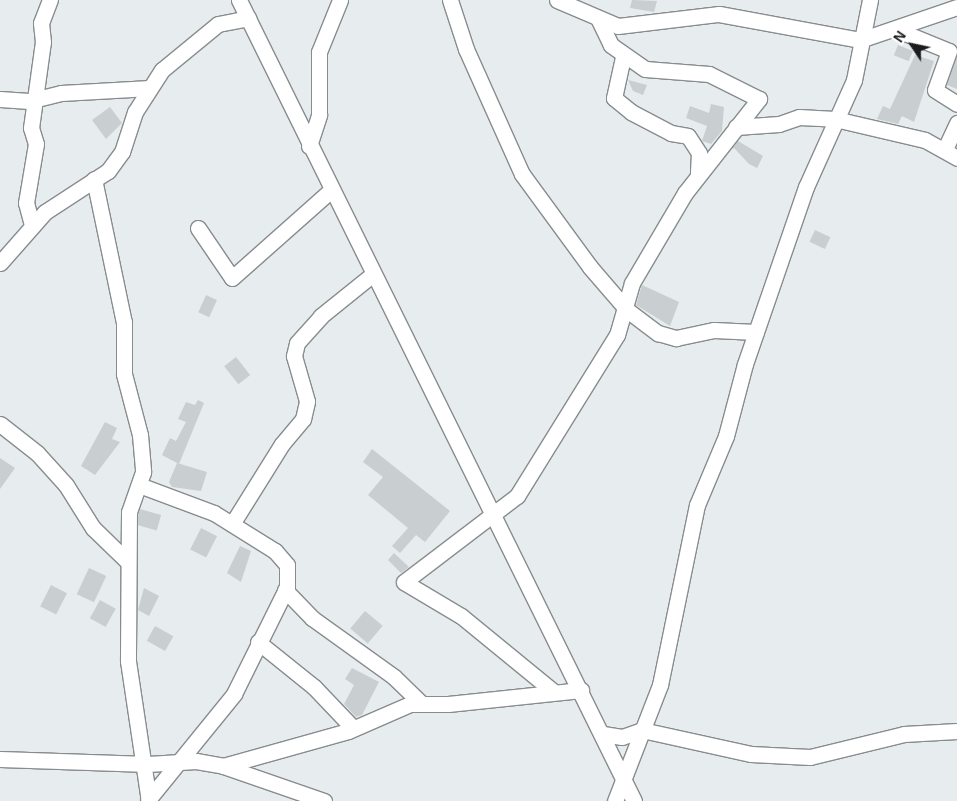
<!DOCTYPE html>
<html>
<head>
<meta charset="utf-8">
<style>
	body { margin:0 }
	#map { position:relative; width:957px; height:801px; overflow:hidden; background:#e7ecef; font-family:Helvetica,sans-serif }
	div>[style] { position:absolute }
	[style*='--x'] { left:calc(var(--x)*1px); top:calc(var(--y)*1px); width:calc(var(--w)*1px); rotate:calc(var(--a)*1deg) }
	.building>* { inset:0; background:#c9ced1; transform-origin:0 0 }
	.roads { filter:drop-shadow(1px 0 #888c8f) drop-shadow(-1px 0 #888c8f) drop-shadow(0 1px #888c8f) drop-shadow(0 -1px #888c8f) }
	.minor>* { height:15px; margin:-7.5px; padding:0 7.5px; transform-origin:7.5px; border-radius:7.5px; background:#fff }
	span { translate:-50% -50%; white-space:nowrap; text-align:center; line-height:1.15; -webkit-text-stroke:4.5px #fff; paint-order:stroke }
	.north { position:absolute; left:887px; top:20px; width:50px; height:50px; -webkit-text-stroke:4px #fff; paint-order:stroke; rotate:304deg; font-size:14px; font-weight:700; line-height:20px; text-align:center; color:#1b1c1d }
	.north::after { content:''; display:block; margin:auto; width:18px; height:22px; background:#1b1c1d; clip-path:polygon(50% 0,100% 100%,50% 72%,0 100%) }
</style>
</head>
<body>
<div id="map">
	<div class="building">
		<div style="clip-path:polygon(632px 0,657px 1px,654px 12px,630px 8px)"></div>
		<div style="left:898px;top:45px;width:16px;height:11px;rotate:22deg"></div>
		<div style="clip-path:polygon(915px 55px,934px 61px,914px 122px,902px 116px,898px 124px,877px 119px,883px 106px,890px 109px)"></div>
		<div style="clip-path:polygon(957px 56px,957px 89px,947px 85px)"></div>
		<div style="clip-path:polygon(628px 80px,647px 85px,643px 95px,633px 91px)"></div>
		<div style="clip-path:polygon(711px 104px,724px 107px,722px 131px,711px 144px,702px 141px,707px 126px,686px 118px,690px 106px,709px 113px)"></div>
		<div style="clip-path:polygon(110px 107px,122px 123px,106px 139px,92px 120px)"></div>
		<div style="clip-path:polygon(738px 141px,763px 156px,757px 168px,749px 164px,734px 148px,731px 150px)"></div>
		<div style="left:815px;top:230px;width:17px;height:13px;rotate:25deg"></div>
		<div style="clip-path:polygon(642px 285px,679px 302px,670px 326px,636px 305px)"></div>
		<div style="left:206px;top:295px;width:12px;height:19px;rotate:24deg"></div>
		<div style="left:236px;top:357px;width:23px;height:15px;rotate:52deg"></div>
		<div style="clip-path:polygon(198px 400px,204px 403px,179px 464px,162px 455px,170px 438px,176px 441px,186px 422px,178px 419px,186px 402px,195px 405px)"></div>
		<div style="clip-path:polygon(105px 422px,117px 428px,112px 439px,120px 442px,95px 475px,81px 466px)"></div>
		<div style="clip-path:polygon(372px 449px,450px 511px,425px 542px,416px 535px,400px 553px,392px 546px,408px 528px,368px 495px,383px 477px,363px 462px)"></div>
		<div style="clip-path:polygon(0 458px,15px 468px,0 489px)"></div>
		<div style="clip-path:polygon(177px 463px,207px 472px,201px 491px,172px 487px,169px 482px)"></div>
		<div style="left:140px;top:509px;width:22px;height:16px;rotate:16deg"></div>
		<div style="left:201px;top:528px;width:18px;height:24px;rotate:27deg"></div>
		<div style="clip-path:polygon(240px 546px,251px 551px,241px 582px,227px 573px)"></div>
		<div style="clip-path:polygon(394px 553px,409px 567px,401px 573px,388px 560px)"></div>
		<div style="left:89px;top:568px;width:19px;height:29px;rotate:25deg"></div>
		<div style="left:51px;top:585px;width:18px;height:24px;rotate:27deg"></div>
		<div style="clip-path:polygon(144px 588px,159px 596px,149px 616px,138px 610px)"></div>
		<div style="left:100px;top:600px;width:18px;height:21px;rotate:29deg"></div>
		<div style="left:365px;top:611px;width:23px;height:23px;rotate:40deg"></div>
		<div style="left:155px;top:626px;width:21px;height:17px;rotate:29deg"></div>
		<div style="clip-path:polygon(352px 668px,379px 682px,362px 715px,356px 717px,344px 704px,354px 685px,345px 679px)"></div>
	</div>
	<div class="roads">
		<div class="minor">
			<div style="--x:239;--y:0;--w:893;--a:63.75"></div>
			<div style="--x:450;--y:0;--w:52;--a:71.9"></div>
			<div style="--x:466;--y:49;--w:137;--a:65.9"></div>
			<div style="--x:522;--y:174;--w:115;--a:53.8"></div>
			<div style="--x:590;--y:267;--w:57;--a:49.3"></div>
			<div style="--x:627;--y:310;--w:39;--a:37"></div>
			<div style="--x:658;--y:333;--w:19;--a:16"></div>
			<div style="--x:676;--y:338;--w:39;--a:-12"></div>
			<div style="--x:714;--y:330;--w:42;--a:2.7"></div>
			<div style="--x:557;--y:0;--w:66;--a:23.1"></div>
			<div style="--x:618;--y:26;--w:102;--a:-6.8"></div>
			<div style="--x:719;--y:14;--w:143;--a:10.4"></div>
			<div style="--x:860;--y:40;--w:102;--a:-18.8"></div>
			<div style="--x:895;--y:29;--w:58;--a:22.2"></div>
			<div style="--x:949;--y:51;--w:41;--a:109.7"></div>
			<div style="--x:935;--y:90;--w:26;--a:32"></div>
			<div style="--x:623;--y:57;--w:42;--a:102.4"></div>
			<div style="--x:614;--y:98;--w:22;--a:39"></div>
			<div style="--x:631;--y:112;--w:45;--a:27.7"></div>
			<div style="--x:671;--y:133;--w:17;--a:10"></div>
			<div style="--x:688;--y:136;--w:20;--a:57"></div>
			<div style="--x:699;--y:153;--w:21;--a:93"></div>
			<div style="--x:0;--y:99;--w:29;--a:4"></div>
			<div style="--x:29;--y:101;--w:33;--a:-14"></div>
			<div style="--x:61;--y:93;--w:89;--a:-3.2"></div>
			<div style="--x:736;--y:127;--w:43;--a:-4"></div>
			<div style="--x:779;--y:124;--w:21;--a:-19"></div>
			<div style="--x:799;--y:117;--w:36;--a:3"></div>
			<div style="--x:835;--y:119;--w:92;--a:13.1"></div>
			<div style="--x:925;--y:140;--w:37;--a:29"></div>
			<div style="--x:309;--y:146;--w:33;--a:-72"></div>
			<div style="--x:319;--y:115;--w:63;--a:-90"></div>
			<div style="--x:319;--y:52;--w:56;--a:-68"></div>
			<div style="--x:945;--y:149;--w:29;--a:-65"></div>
			<div style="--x:94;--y:179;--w:146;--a:78.2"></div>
			<div style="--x:124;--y:322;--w:52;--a:90"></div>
			<div style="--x:124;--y:374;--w:63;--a:75.3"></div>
			<div style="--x:140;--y:435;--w:37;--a:85"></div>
			<div style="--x:143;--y:472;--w:42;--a:109.3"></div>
			<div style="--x:129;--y:512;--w:149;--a:90.4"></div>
			<div style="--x:128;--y:661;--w:142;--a:81.5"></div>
			<div style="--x:32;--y:225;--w:23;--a:-105"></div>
			<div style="--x:26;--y:203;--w:60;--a:-80.4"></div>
			<div style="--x:36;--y:144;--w:17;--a:-107"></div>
			<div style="--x:31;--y:128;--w:87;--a:-82.1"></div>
			<div style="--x:43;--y:42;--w:19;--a:-96"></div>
			<div style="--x:41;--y:23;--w:25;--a:-69"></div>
			<div style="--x:198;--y:228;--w:60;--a:55.8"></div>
			<div style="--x:232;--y:278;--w:132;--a:-41.6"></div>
			<div style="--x:0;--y:263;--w:68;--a:-48.6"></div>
			<div style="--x:45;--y:212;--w:75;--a:-33.1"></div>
			<div style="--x:108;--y:171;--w:24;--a:-54"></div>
			<div style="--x:122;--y:152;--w:42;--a:-72"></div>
			<div style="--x:135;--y:112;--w:50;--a:-57.3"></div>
			<div style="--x:162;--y:70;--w:72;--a:-39.4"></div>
			<div style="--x:218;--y:24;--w:31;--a:-11"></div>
			<div style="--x:0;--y:424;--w:47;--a:38.1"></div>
			<div style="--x:37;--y:453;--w:43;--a:47.8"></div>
			<div style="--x:66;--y:485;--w:51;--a:57.9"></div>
			<div style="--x:93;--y:528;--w:49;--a:44.2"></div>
			<div style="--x:139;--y:485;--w:80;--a:20.5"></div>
			<div style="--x:214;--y:513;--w:72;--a:31.9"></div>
			<div style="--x:275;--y:551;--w:18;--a:49"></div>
			<div style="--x:287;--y:565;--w:22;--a:90"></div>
			<div style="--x:287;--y:587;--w:119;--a:116.4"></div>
			<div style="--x:234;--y:694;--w:136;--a:129.1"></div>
			<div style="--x:232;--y:524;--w:94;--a:-58"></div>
			<div style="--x:282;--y:444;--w:33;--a:-50"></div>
			<div style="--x:303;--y:419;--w:18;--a:-77"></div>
			<div style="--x:307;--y:401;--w:47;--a:-106.1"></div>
			<div style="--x:294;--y:356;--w:13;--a:-77"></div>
			<div style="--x:297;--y:343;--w:36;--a:-48"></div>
			<div style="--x:321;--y:316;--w:67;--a:-38.9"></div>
			<div style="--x:285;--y:590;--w:39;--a:46"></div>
			<div style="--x:312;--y:618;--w:101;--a:35.7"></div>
			<div style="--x:394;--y:677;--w:39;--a:44"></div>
			<div style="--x:258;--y:642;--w:72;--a:38.8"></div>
			<div style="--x:314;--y:687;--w:57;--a:46.4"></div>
			<div style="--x:554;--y:692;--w:120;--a:-140.7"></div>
			<div style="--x:461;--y:616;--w:66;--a:-149.2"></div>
			<div style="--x:404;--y:582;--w:142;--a:-37.3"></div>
			<div style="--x:517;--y:496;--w:190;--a:-58.2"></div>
			<div style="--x:617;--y:335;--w:54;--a:-73.9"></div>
			<div style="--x:632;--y:283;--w:104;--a:-59.5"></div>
			<div style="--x:685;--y:193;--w:120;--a:-51.8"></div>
			<div style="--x:759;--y:99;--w:56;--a:-153.4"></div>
			<div style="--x:709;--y:74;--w:64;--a:-175.5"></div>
			<div style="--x:645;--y:69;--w:42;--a:-144.8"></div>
			<div style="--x:611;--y:45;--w:28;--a:-116"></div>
			<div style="--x:603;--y:734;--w:19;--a:9"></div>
			<div style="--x:622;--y:737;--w:21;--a:-19"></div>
			<div style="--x:642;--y:730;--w:112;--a:12.4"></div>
			<div style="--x:751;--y:754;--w:59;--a:2.9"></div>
			<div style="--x:810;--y:757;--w:97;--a:-13.7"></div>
			<div style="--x:904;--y:734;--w:53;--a:-3.2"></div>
			<div style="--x:0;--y:759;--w:148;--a:1.9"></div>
			<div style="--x:148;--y:764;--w:48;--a:-3.6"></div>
			<div style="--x:196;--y:761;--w:27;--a:10"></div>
			<div style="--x:223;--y:766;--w:107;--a:19.1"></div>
			<div style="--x:223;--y:766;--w:130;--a:-15.6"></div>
			<div style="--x:348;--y:731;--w:68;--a:-23.5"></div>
			<div style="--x:410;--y:704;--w:38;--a:0"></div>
			<div style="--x:448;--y:704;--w:134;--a:-6"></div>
			<div style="--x:615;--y:801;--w:124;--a:-68.8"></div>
			<div style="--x:660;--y:685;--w:184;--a:-78.4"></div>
			<div style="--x:697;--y:505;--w:75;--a:-67.2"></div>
			<div style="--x:726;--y:436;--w:74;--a:-75.2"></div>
			<div style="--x:745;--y:364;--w:187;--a:-71"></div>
			<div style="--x:806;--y:187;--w:117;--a:-65.8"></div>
			<div style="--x:854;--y:80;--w:82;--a:-78.7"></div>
		</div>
	</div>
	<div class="north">N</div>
</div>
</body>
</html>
